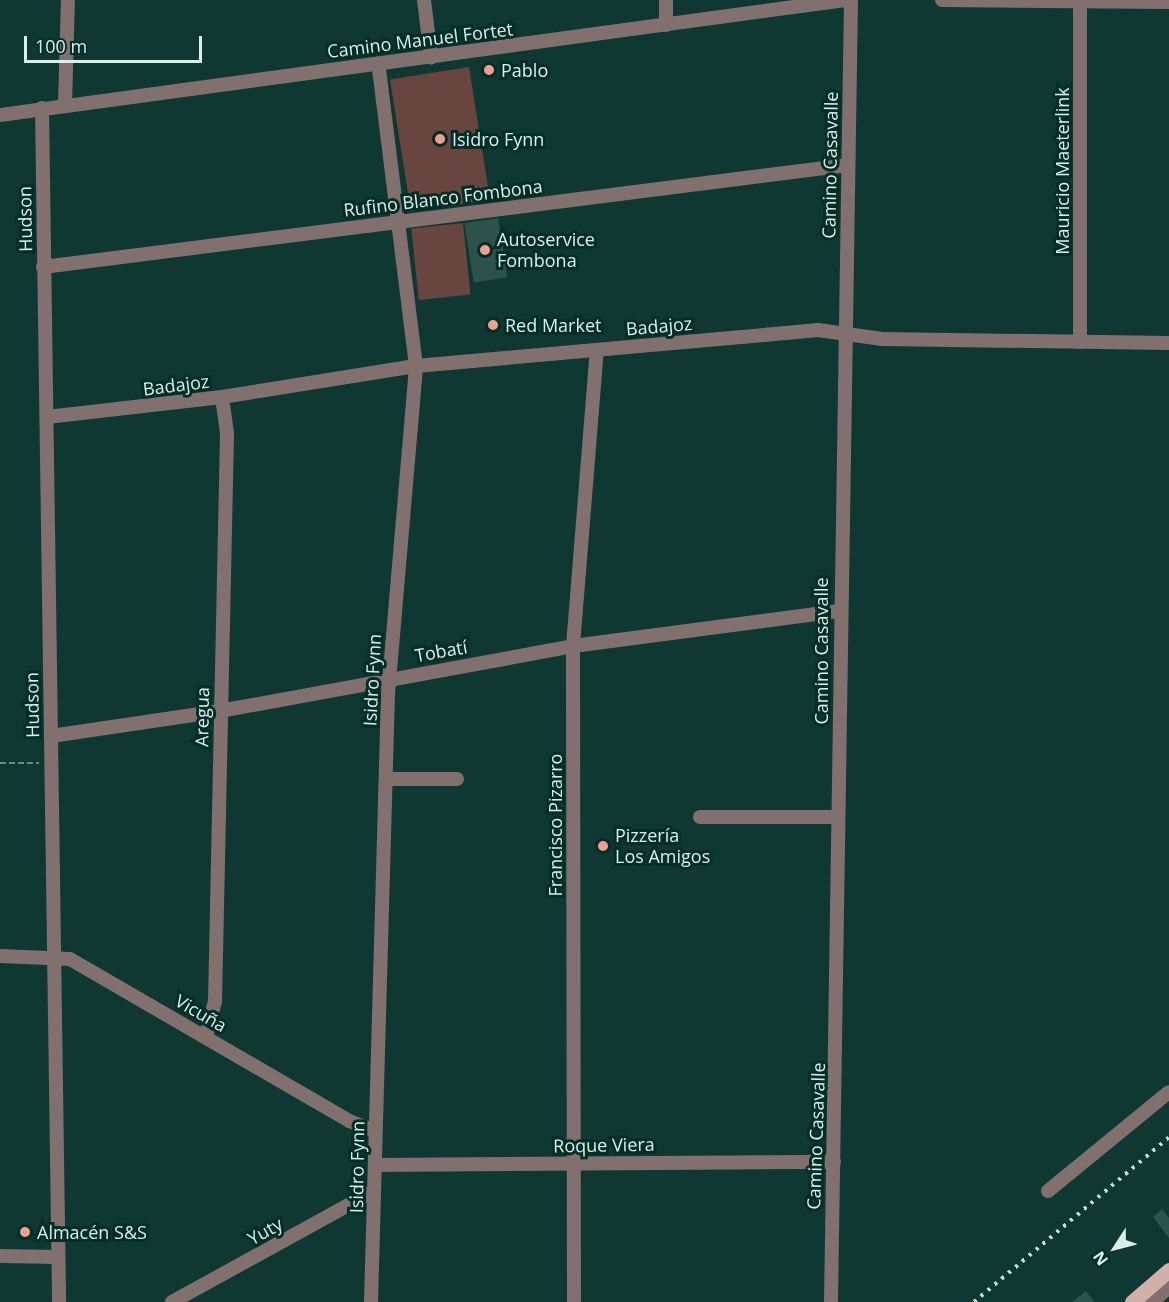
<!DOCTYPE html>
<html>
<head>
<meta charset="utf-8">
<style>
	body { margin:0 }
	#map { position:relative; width:1169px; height:1302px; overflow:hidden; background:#0f3832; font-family:"Open Sans",sans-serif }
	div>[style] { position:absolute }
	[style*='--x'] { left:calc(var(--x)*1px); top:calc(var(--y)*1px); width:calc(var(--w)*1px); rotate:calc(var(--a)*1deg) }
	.green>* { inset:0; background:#68453f; transform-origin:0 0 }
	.building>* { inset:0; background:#2b534c; transform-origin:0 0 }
	.path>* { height:2px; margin-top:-1px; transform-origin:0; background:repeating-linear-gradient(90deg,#688882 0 6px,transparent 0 9px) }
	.minor>* { height:14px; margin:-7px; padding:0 7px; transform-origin:7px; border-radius:7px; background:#81706d }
	.major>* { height:15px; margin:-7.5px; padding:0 7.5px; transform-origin:7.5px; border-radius:7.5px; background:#d1b0a9 }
	.rail>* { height:4px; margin-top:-2px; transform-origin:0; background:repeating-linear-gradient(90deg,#c5ddd7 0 3px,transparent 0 9px) }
	.dots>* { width:16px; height:16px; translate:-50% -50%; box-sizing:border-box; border:3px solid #032e28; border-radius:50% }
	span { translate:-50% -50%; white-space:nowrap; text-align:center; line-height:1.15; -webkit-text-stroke:6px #032e28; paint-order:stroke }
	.street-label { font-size:18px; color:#daefea }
	.poi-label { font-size:18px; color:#daefea }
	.left { translate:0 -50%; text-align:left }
	.north { position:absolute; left:1085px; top:1218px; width:60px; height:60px; -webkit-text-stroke:4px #032e28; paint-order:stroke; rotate:234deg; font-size:16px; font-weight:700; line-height:24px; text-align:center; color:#daefea }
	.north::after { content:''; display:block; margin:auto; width:21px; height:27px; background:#daefea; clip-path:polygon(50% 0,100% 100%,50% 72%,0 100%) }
	.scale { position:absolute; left:24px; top:36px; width:178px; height:27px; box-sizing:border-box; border:3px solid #daefea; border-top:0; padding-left:8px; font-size:18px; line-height:21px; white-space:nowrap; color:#daefea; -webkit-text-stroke:4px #032e28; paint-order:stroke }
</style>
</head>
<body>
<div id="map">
	<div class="green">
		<div style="left:469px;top:67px;width:134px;height:80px;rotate:81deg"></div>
		<div style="left:463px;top:223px;width:72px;height:52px;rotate:84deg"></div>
	</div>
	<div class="building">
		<div style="left:498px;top:218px;width:60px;height:34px;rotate:81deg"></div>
		<div style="clip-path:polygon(1162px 1209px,1169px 1218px,1169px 1238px,1153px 1217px)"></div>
		<div style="clip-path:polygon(1086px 1291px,1095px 1302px,1072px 1302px)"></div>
	</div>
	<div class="path">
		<div style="--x:0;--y:763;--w:39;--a:0"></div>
	</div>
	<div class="minor">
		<div style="--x:424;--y:0;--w:58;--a:83.1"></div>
		<div style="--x:666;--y:0;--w:25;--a:90"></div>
		<div style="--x:942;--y:0;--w:227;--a:0.5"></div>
		<div style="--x:1080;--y:0;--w:342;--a:90"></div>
		<div style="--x:65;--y:105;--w:105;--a:-88.4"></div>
		<div style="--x:42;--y:108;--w:1194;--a:89.18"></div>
		<div style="--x:0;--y:115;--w:853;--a:-7.75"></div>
		<div style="--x:43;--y:267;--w:811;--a:-7.22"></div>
		<div style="--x:47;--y:417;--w:176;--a:-6.5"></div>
		<div style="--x:222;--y:397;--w:196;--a:-9.1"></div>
		<div style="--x:416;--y:366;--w:404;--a:-5.1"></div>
		<div style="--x:818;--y:330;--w:65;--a:8"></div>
		<div style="--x:882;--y:339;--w:287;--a:0.8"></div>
		<div style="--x:51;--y:736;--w:171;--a:-8.4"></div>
		<div style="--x:220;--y:711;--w:359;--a:-10.4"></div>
		<div style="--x:573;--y:646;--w:268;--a:-7.5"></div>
		<div style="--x:386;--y:779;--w:71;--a:0"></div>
		<div style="--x:700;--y:817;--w:138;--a:0"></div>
		<div style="--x:0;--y:956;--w:70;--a:2.5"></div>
		<div style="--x:70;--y:959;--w:323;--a:30.1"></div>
		<div style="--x:349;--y:1121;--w:28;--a:21"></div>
		<div style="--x:206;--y:1037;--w:36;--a:-76"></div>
		<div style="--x:215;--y:1002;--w:569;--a:-88.79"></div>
		<div style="--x:227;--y:433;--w:36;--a:-98"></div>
		<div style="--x:375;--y:1165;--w:459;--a:-0.4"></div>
		<div style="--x:1048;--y:1191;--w:156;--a:-39.3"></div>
		<div style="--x:0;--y:1256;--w:58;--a:1"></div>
		<div style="--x:172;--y:1302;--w:230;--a:-28.8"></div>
		<div style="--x:371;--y:1302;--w:608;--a:-88.4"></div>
		<div style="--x:388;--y:694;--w:329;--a:-85.1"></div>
		<div style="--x:416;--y:366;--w:305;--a:-97.1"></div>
		<div style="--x:574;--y:1302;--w:656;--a:-90.09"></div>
		<div style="--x:573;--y:646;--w:297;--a:-85.4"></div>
		<div style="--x:831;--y:1302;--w:1302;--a:-89.12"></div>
		<div style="--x:1152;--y:1302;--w:23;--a:-41"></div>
	</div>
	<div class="major">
		<div style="--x:1132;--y:1302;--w:49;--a:-40.9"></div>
	</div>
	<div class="rail">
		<div style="--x:974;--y:1302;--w:255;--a:-40.2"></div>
	</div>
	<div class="dots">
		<div style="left:489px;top:70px;background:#f59d8d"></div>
		<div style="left:440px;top:139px;background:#f59d8d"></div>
		<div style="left:485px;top:250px;background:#f59d8d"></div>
		<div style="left:493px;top:325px;background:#f59d8d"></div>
		<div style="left:603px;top:846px;background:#f59d8d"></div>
		<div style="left:25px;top:1232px;background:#f59d8d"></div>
	</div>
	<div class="street-label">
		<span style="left:420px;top:40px;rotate:-7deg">Camino Manuel Fortet</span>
		<span style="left:830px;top:165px;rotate:-89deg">Camino Casavalle</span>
		<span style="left:1062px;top:171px;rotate:-90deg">Mauricio Maeterlink</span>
		<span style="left:443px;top:198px;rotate:-7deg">Rufino Blanco Fombona</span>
		<span style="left:25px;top:219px;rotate:-91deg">Hudson</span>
		<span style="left:659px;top:326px;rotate:-5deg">Badajoz</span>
		<span style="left:176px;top:385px;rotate:-7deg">Badajoz</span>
		<span style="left:441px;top:651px;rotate:-10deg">Tobatí</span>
		<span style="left:821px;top:651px;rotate:-90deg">Camino Casavalle</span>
		<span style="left:372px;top:680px;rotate:-87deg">Isidro Fynn</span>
		<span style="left:32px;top:705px;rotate:-91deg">Hudson</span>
		<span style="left:202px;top:717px;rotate:-89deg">Aregua</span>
		<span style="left:555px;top:825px;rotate:-90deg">Francisco Pizarro</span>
		<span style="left:201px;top:1013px;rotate:30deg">Vicuña</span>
		<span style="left:816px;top:1136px;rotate:-88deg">Camino Casavalle</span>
		<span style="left:604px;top:1145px;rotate:-1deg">Roque Viera</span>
		<span style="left:357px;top:1167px;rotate:-89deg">Isidro Fynn</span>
		<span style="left:265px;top:1231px;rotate:-29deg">Yuty</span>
	</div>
	<div class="poi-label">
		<span class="left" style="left:501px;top:70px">Pablo</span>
		<span class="left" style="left:452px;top:139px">Isidro Fynn</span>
		<span class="left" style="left:497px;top:250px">Autoservice<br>Fombona</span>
		<span class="left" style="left:505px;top:325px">Red Market</span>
		<span class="left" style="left:615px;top:846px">Pizzería<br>Los Amigos</span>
		<span class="left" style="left:37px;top:1232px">Almacén S&amp;S</span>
	</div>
	<div class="north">N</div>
	<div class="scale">100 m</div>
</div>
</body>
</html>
